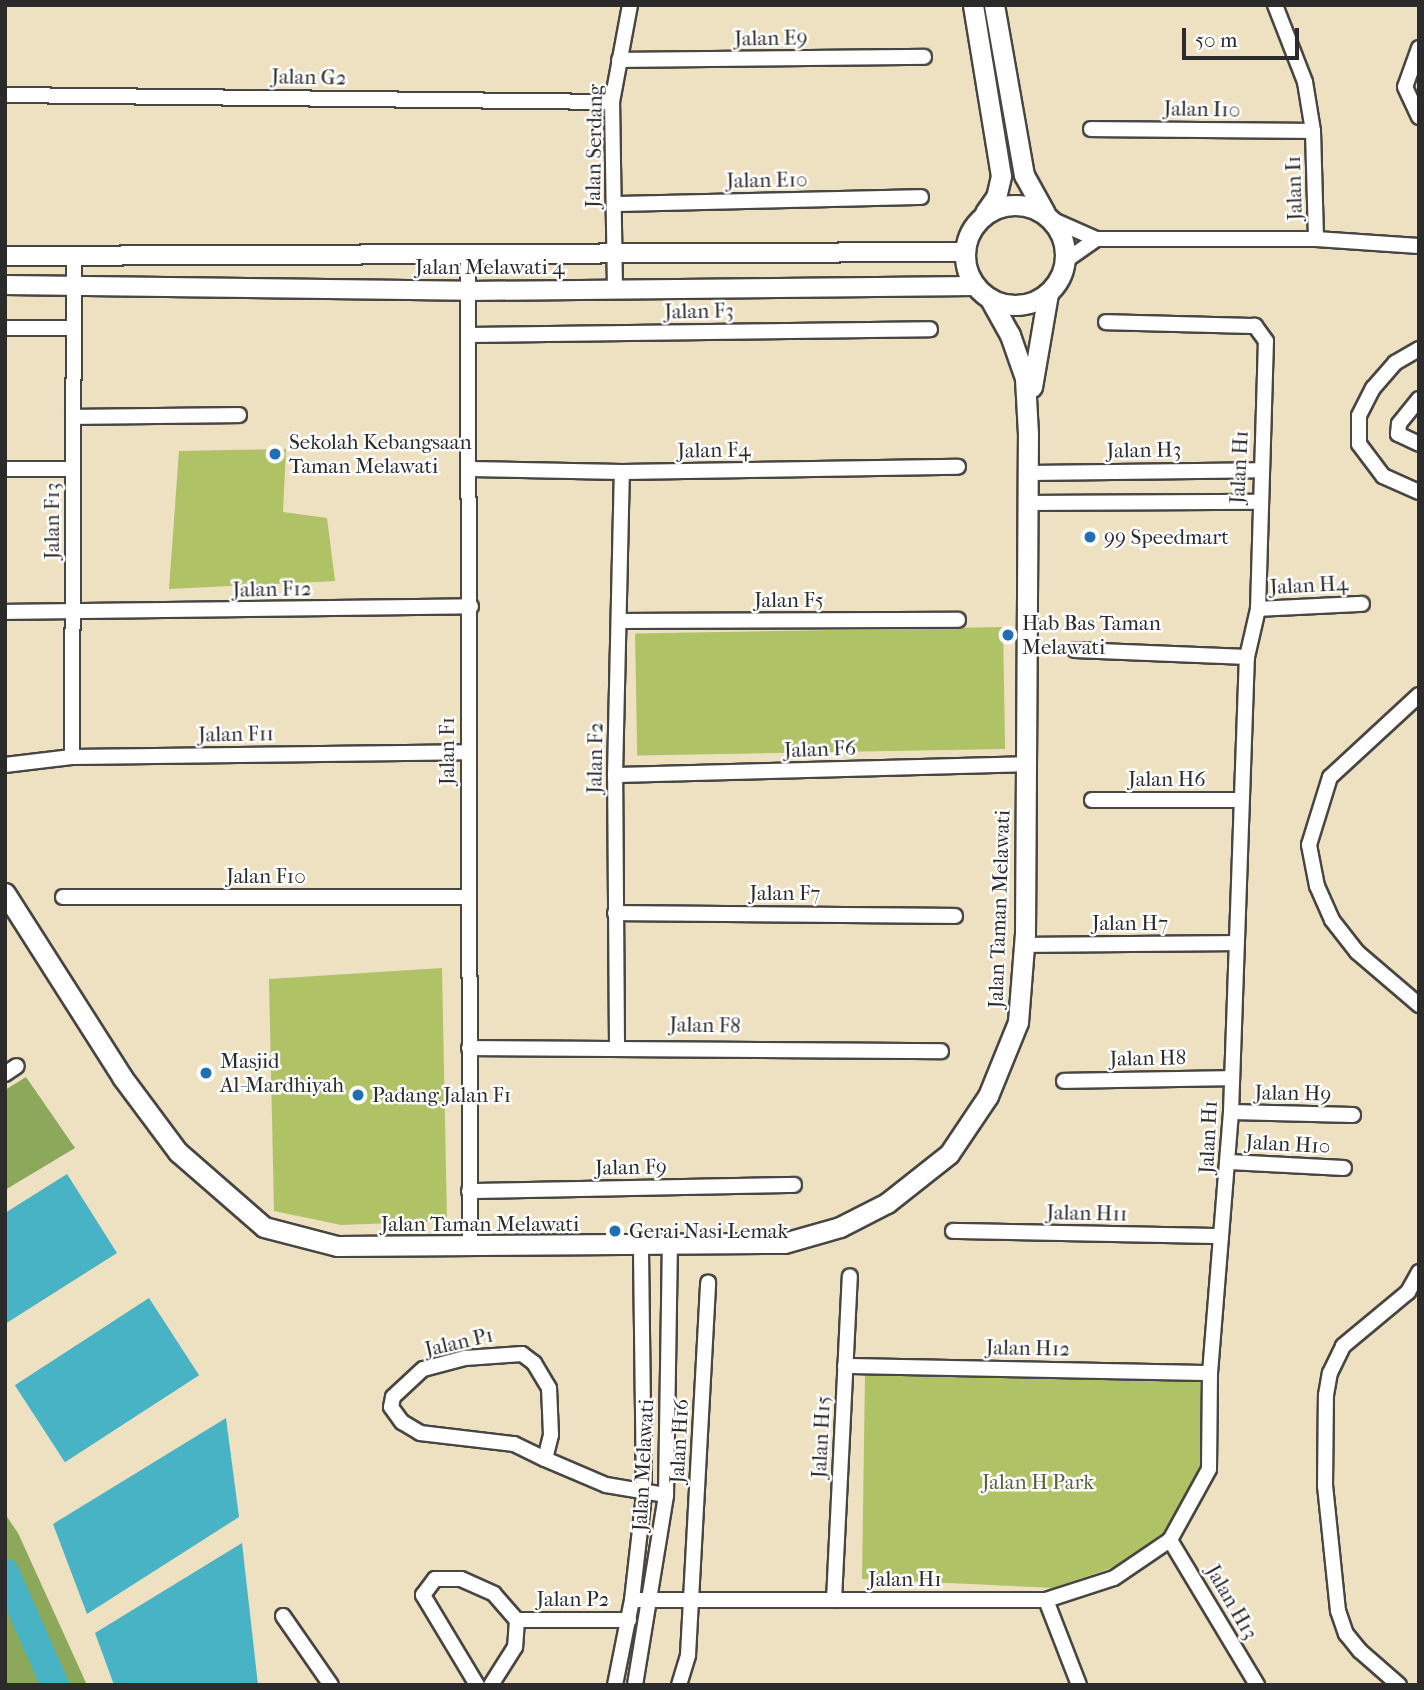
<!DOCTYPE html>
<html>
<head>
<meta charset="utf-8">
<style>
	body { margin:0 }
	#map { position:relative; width:1424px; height:1690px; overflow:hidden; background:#eee1c2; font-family:"IM FELL French Canon",serif }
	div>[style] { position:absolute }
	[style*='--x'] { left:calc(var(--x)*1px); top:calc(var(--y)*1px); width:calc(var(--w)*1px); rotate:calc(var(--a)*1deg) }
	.green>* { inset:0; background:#afc266; transform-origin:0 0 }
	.forest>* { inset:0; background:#8ba85b }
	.water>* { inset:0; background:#47b3c4; transform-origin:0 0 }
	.river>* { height:28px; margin:-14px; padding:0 14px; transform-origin:14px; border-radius:14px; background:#47b3c4 }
	.roads { filter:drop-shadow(2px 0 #484642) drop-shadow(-2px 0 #484642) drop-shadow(0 2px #484642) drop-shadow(0 -2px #484642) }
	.minor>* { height:14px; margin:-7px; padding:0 7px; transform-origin:7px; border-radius:7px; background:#fff }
	.tertiary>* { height:18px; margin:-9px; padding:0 9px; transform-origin:9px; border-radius:9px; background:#fff }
	.secondary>* { height:19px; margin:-9.5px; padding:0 9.5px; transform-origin:9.5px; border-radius:9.5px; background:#fff }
	.secondary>.ring { margin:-9.5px; padding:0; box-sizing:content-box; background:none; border:19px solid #fff; border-radius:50% }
	.dots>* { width:19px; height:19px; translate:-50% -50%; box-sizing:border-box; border:4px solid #fff; border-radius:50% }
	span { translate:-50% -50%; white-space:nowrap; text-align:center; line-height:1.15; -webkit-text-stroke:5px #fff; paint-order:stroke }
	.street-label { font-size:21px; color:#2b2b2b }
	.poi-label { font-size:21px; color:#2b2b2b }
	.left { translate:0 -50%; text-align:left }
	.park-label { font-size:21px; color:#596040 }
	.frame { position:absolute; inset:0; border:7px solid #2b2b2b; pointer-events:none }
	.scale { position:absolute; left:1182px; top:28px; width:117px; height:32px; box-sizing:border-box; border:4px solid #2b2b2b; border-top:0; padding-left:9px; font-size:21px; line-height:24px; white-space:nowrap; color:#2b2b2b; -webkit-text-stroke:5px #fff; paint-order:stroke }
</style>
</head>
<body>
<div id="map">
	<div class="green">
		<div style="clip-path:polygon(286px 449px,283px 512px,327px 518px,335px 581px,169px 589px,179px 451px)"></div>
		<div style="left:1003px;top:627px;width:122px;height:368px;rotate:89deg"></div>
		<div style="clip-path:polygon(442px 968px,447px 1221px,341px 1225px,274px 1211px,269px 979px)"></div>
		<div style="clip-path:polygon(865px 1374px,1206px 1381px,1201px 1465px,1171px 1527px,1114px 1567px,1053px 1588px,862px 1579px)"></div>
	</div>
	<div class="forest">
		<div style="clip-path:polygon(26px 1077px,75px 1148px,5px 1190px,5px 1090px)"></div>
		<div style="clip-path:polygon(5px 1514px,18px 1533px,87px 1685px,5px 1685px)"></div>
	</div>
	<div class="water">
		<div style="clip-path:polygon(67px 1174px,117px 1253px,5px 1324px,5px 1213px)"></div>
		<div style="left:149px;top:1298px;width:92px;height:160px;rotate:57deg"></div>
		<div style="clip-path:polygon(226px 1418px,239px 1517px,87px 1614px,53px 1524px)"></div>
		<div style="clip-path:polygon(242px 1543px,258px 1685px,114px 1685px,95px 1633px)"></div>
	</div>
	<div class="river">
		<div style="--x:5;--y:1572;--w:124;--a:66.1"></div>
	</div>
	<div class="roads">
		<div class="minor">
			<div style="--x:1275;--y:5;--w:83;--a:68.7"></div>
			<div style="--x:1305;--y:82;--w:50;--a:80.7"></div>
			<div style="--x:1313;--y:131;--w:108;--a:88.4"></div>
			<div style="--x:1419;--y:48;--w:41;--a:109.7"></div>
			<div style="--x:1405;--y:87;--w:33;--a:65"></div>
			<div style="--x:619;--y:60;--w:305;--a:-0.6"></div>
			<div style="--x:5;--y:95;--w:607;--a:0.66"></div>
			<div style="--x:1091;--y:129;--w:222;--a:0.5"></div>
			<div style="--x:614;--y:204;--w:307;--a:-1.3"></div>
			<div style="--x:1053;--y:220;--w:47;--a:23.8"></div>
			<div style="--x:1096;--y:239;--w:220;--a:0"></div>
			<div style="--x:1316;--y:239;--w:103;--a:3.9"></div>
			<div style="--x:468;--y:256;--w:990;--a:89.88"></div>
			<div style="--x:1065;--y:261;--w:38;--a:-35"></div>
			<div style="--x:615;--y:290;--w:188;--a:-90.9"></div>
			<div style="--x:612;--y:102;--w:99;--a:-79.5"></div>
			<div style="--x:5;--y:328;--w:69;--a:0"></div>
			<div style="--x:469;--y:335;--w:461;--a:-0.7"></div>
			<div style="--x:1419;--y:349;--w:28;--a:150"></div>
			<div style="--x:1395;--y:363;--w:33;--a:131"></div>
			<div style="--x:1373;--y:388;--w:31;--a:117"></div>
			<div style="--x:1359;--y:416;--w:28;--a:90"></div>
			<div style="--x:1359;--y:444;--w:40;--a:53"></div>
			<div style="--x:1383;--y:476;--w:39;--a:24"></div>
			<div style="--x:1419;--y:399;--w:32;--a:129"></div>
			<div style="--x:1399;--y:424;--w:10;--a:96"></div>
			<div style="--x:1398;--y:434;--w:23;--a:25"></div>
			<div style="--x:73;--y:417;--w:166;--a:-0.7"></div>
			<div style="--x:5;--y:469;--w:68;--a:0"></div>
			<div style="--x:470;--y:469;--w:152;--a:1.1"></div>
			<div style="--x:622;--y:472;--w:336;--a:-0.9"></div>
			<div style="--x:1029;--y:473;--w:231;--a:-0.7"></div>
			<div style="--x:1029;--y:503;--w:229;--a:-0.3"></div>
			<div style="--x:1258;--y:609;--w:104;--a:-2.8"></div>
			<div style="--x:5;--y:612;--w:466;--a:-0.7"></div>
			<div style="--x:619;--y:621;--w:339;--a:-0.2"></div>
			<div style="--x:1075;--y:650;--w:172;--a:2.3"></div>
			<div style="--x:1419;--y:695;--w:121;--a:137.3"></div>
			<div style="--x:1330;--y:777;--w:71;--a:107.2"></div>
			<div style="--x:1309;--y:845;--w:42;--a:79"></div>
			<div style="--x:1317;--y:886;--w:37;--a:66"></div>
			<div style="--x:1332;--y:920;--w:41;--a:52"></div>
			<div style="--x:1357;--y:952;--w:82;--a:40.5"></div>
			<div style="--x:72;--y:757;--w:500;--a:-89.77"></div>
			<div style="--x:5;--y:765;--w:67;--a:-6.8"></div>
			<div style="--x:72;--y:757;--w:395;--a:-0.7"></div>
			<div style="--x:615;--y:775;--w:412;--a:-1.5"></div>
			<div style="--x:1092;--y:800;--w:149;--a:0"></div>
			<div style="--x:63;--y:897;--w:406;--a:0"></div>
			<div style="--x:615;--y:913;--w:340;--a:0.5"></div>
			<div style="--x:1024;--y:945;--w:212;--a:-0.5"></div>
			<div style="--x:617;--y:1045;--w:270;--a:-90.4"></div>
			<div style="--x:615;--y:775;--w:303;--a:-88.7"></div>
			<div style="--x:469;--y:1048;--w:472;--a:0.4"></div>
			<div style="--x:5;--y:1074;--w:14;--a:-34"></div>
			<div style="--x:1064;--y:1081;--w:168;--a:-1"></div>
			<div style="--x:1231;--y:1112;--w:122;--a:1.4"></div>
			<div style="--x:1229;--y:1162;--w:115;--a:3"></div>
			<div style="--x:469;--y:1191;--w:325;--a:-1.1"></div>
			<div style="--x:953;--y:1231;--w:268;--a:1.1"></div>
			<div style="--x:845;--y:1366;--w:365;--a:1.1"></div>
			<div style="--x:545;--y:1459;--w:25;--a:-76"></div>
			<div style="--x:551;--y:1435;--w:47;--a:-92.4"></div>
			<div style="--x:549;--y:1388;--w:29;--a:-121"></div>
			<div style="--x:534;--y:1363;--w:15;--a:-143"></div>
			<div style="--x:522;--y:1354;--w:57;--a:176"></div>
			<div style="--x:465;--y:1358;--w:43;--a:165.3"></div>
			<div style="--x:423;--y:1369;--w:41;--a:137"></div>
			<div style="--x:393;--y:1397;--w:10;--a:101"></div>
			<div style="--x:391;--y:1407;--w:19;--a:54"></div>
			<div style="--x:402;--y:1422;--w:21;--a:31"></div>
			<div style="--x:420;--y:1433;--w:95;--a:6.7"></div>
			<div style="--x:514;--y:1444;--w:34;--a:26"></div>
			<div style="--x:545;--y:1459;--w:66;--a:23.1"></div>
			<div style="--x:606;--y:1485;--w:61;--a:9.5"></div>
			<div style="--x:1170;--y:1540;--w:169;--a:59"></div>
			<div style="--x:632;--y:1600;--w:414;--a:0"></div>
			<div style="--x:1046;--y:1600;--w:71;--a:-17.9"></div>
			<div style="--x:1114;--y:1578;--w:68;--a:-34.2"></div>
			<div style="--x:1170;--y:1540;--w:81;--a:-61.2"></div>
			<div style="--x:1209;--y:1469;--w:96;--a:-89.4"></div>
			<div style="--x:1210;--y:1373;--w:262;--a:-85.4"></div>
			<div style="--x:1231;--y:1112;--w:455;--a:-88"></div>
			<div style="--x:1247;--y:657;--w:49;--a:-77.1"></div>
			<div style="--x:1258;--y:609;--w:268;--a:-88.3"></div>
			<div style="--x:1266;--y:341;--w:19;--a:-126"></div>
			<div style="--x:1255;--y:326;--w:149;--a:-178.5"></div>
			<div style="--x:834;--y:1600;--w:324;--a:-87.2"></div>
			<div style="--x:1046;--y:1600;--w:91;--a:68.8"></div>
			<div style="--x:283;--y:1616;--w:84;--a:55.2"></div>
			<div style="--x:517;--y:1620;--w:112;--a:0"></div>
			<div style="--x:477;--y:1685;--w:105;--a:-121"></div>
			<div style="--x:423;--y:1595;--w:20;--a:-53"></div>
			<div style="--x:435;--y:1579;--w:26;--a:0"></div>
			<div style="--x:461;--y:1579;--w:36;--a:24"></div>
			<div style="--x:494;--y:1594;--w:35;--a:49"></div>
			<div style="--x:517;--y:1620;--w:27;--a:94"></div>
			<div style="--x:515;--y:1647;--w:45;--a:122.3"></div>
			<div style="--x:615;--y:1685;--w:87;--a:-78.7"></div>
			<div style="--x:632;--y:1600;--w:106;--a:-83.5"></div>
			<div style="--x:644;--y:1495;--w:248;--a:-90.7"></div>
			<div style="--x:635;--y:1685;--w:193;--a:-80.7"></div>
			<div style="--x:666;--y:1495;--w:249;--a:-89.1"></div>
			<div style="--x:679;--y:1685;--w:31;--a:-73"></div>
			<div style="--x:688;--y:1655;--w:373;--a:-86.9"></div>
			<div style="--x:1399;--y:1685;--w:52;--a:-138.9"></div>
			<div style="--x:1360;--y:1651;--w:22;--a:-129"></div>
			<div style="--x:1346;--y:1634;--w:24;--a:-109"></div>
			<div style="--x:1338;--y:1611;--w:126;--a:-95.9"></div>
			<div style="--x:1325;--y:1486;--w:91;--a:-89.4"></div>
			<div style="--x:1326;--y:1395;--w:22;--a:-80"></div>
			<div style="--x:1330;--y:1373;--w:30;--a:-64"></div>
			<div style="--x:1343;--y:1346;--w:85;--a:-39.7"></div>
			<div style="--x:1408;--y:1292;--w:23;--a:-61"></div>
		</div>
		<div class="tertiary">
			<div style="--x:5;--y:256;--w:959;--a:-0.24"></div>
			<div style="--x:5;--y:285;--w:464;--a:0.7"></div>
			<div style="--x:469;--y:291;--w:506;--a:-0.57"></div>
		</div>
		<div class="secondary">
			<div style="--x:973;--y:5;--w:173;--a:80.7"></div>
			<div style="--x:1001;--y:176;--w:22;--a:103"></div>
			<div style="--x:996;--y:197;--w:19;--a:125"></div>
			<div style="--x:994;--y:5;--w:173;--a:80"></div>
			<div style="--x:1024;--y:175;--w:43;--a:61.1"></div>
			<div class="ring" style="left:965px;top:205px;width:81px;height:81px"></div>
			<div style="--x:1032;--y:387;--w:95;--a:-80.3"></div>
			<div style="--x:5;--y:893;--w:218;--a:57.5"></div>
			<div style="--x:122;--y:1077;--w:94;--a:53.3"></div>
			<div style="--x:178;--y:1152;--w:114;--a:41.1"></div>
			<div style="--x:264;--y:1227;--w:75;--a:14.6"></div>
			<div style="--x:337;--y:1246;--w:447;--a:-0.4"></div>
			<div style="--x:784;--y:1243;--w:58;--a:-15.9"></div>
			<div style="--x:840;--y:1227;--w:53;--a:-27.1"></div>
			<div style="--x:887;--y:1203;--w:79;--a:-38.3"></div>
			<div style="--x:949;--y:1154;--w:70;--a:-56.1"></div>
			<div style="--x:988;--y:1096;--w:80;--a:-67.9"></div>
			<div style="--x:1018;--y:1022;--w:88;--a:-85.5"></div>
			<div style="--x:1025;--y:934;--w:500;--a:-89.66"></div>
			<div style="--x:1028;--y:434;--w:56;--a:-93.1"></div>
			<div style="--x:1025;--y:378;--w:46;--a:-109.2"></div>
			<div style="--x:1010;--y:335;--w:41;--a:-119.1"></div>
		</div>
	</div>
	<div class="dots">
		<div style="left:275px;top:454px;background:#1f6fb2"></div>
		<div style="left:1090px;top:537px;background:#1f6fb2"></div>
		<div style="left:1008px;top:635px;background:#1f6fb2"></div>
		<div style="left:206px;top:1073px;background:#1f6fb2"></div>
		<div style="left:358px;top:1095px;background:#1f6fb2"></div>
		<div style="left:615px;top:1231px;background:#1f6fb2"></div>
	</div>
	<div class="street-label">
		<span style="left:771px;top:38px;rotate:-1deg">Jalan E9</span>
		<span style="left:309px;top:77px;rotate:1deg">Jalan G2</span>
		<span style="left:1202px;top:109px;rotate:1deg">Jalan I10</span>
		<span style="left:594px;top:146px;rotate:-89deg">Jalan Serdang</span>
		<span style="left:767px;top:180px;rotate:-1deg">Jalan E10</span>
		<span style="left:1294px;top:188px;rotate:-92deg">Jalan I1</span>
		<span style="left:490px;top:267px">Jalan Melawati 4</span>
		<span style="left:699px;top:311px;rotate:-1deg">Jalan F3</span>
		<span style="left:714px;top:450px;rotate:-1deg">Jalan F4</span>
		<span style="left:1144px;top:450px;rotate:-1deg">Jalan H3</span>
		<span style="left:1239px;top:467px;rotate:-87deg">Jalan H1</span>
		<span style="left:52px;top:521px;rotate:-90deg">Jalan F13</span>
		<span style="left:1309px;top:585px;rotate:-3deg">Jalan H4</span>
		<span style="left:272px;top:589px;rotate:-1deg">Jalan F12</span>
		<span style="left:789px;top:600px">Jalan F5</span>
		<span style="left:236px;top:734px;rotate:-1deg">Jalan F11</span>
		<span style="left:820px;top:749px;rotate:-2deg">Jalan F6</span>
		<span style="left:447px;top:751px;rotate:-90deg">Jalan F1</span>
		<span style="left:595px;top:758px;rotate:-89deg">Jalan F2</span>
		<span style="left:1167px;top:779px">Jalan H6</span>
		<span style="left:266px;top:876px">Jalan F10</span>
		<span style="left:785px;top:893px">Jalan F7</span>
		<span style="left:999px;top:909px;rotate:-88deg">Jalan Taman Melawati</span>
		<span style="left:1130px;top:923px">Jalan H7</span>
		<span style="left:705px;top:1025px;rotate:1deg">Jalan F8</span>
		<span style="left:1148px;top:1058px;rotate:-1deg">Jalan H8</span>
		<span style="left:1293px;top:1093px;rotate:1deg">Jalan H9</span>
		<span style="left:1208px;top:1137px;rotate:-87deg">Jalan H1</span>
		<span style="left:1288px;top:1144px;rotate:3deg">Jalan H10</span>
		<span style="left:631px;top:1167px;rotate:-1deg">Jalan F9</span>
		<span style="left:1087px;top:1213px;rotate:1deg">Jalan H11</span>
		<span style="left:480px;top:1224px">Jalan Taman Melawati</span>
		<span style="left:459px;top:1342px;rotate:-13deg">Jalan P1</span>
		<span style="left:1028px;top:1348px;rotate:1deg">Jalan H12</span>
		<span style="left:821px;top:1437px;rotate:-87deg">Jalan H15</span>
		<span style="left:679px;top:1441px;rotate:-87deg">Jalan H16</span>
		<span style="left:643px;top:1465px;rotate:-87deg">Jalan Melawati</span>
		<span style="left:905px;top:1579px">Jalan H1</span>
		<span style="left:573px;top:1599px">Jalan P2</span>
		<span style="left:1232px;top:1602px;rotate:60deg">Jalan H13</span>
	</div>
	<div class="poi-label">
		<span class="left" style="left:289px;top:454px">Sekolah Kebangsaan<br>Taman Melawati</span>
		<span class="left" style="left:1104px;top:537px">99 Speedmart</span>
		<span class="left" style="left:1022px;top:635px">Hab Bas Taman<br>Melawati</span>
		<span class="left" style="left:220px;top:1073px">Masjid<br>Al-Mardhiyah</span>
		<span class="left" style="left:372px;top:1095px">Padang Jalan F1</span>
		<span class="left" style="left:629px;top:1231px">Gerai Nasi Lemak</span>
	</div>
	<div class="park-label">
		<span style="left:1038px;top:1482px">Jalan H Park</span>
	</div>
	<div class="frame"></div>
	<div class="scale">50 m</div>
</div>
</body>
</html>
